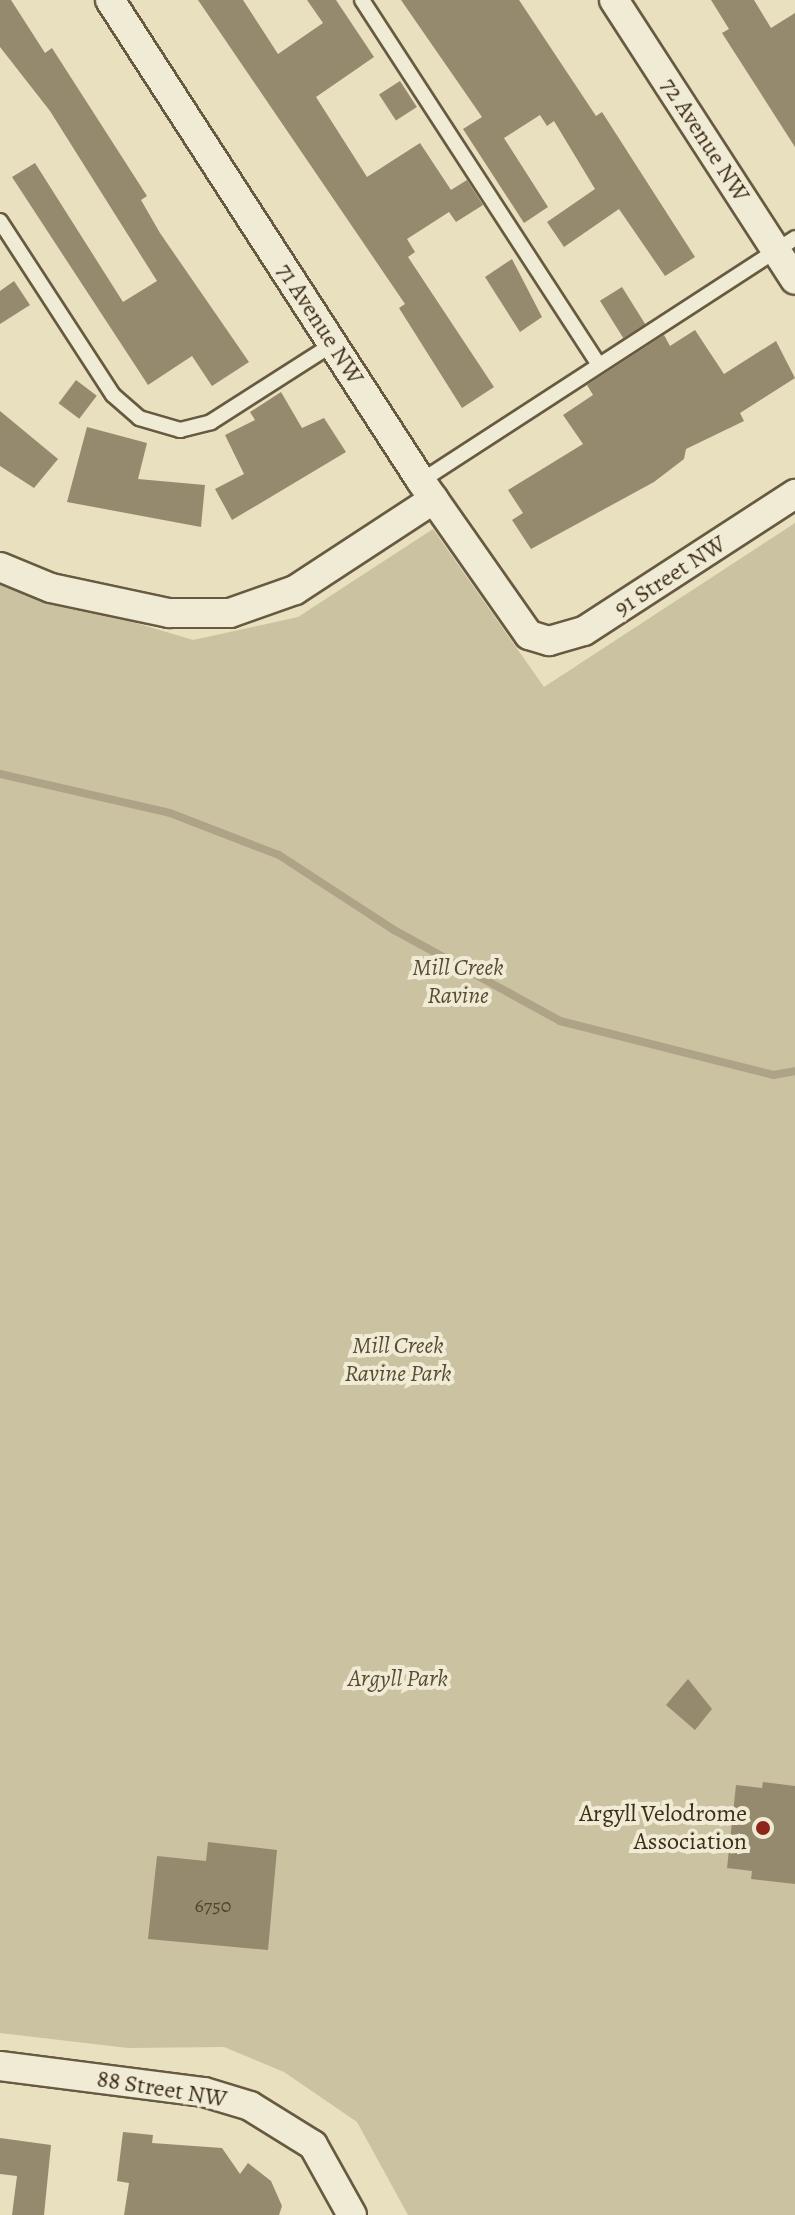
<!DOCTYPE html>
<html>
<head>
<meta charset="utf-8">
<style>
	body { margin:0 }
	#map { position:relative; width:795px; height:2215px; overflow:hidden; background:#e8e0bf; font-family:Alegreya,serif }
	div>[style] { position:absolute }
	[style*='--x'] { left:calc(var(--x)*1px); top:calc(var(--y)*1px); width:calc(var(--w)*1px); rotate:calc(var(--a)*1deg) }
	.green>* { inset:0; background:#cbc2a2 }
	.stream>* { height:8px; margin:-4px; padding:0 4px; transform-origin:4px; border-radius:4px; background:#aea386 }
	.building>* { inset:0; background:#968a6e; transform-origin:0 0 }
	.roads { filter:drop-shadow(2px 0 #685a41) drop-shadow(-2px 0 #685a41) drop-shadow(0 2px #685a41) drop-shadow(0 -2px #685a41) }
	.service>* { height:14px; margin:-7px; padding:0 7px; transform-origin:7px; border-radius:7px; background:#f0ebd5 }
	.minor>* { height:28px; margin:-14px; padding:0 14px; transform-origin:14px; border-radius:14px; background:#f0ebd5 }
	.dots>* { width:22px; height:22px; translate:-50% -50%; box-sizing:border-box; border:4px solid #f0ebd5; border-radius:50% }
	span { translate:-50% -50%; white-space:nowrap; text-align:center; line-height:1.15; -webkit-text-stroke:8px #f0ebd5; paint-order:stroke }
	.number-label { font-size:20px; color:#54442d }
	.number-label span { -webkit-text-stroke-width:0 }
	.street-label { font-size:24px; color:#3e2d17 }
	.park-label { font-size:24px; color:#5a4b33; font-style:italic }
	.poi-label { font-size:24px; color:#3e2d17 }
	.right { translate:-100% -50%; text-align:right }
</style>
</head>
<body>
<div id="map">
	<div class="green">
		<div style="clip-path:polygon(795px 523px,795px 2215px,408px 2215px,357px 2122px,284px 2072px,224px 2047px,128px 2048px,0 2033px,0 582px,193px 640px,298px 617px,433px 529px,544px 687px)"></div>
	</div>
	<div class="stream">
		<div style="--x:0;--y:774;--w:174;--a:12.9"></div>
		<div style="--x:170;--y:813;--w:117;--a:21.1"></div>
		<div style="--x:279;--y:855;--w:137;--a:33.1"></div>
		<div style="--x:394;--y:930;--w:189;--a:28.7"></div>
		<div style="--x:560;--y:1021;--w:220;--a:14.2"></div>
		<div style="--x:773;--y:1075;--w:22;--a:-10"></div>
	</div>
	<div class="building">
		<div style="clip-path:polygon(0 0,11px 0,45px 53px,52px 48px,147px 196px,141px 200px,160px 233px,249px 362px,212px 386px,192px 356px,148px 385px,12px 177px,35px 163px,123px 302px,157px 281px,50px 111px,0 47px)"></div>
		<div style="clip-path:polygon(198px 0,243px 0,278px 54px,323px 23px,307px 0,336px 0,374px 57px,316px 97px,367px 177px,420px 143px,451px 190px,467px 180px,483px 205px,456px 222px,449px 212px,407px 239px,415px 252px,408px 257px,494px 387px,462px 408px,399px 308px,405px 304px)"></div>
		<div style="clip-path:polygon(401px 0,519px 0,596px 116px,602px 112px,695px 257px,665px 276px,619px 209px,564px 247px,547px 222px,595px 189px,554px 121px,547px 126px,540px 115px,504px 138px,548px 207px,524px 223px,463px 129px,482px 117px)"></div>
		<div style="clip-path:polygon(711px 0,754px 0,771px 28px,795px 13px,795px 147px,722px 33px,729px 29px)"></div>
		<div style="left:400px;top:81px;width:31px;height:25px;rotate:57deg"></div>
		<div style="clip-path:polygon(512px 259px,542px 317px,520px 332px,485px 277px)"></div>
		<div style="clip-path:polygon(14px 281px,30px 305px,0 324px,0 291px)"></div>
		<div style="left:622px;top:287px;width:44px;height:26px;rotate:58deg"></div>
		<div style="clip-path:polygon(695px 330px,724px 374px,776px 341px,795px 378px,740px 413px,744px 421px,686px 449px,684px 459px,654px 482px,531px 549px,512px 520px,523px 513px,508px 490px,583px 444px,563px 415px,593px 395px,587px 385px,664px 335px,670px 346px)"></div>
		<div style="left:76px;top:380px;width:26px;height:29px;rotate:37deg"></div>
		<div style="clip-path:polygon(281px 392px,302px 428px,324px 418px,346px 452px,232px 520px,215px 489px,244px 474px,225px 435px,255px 420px,250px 412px)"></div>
		<div style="clip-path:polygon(0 411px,58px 459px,34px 488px,0 466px)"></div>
		<div style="clip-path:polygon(87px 427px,147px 443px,138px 479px,205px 485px,201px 527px,67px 502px)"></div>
		<div style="clip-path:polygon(688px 1679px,712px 1709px,695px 1730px,666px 1705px)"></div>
		<div style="clip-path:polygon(763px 1782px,795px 1786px,795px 1884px,751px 1879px,752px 1871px,727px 1868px,736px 1785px,762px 1788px)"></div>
		<div style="clip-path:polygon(208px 1842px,277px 1850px,268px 1950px,148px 1939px,157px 1856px,206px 1861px)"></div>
		<div style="clip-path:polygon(123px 2132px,153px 2135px,152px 2143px,222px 2148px,240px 2174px,248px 2163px,271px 2181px,282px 2206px,279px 2215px,124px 2215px,129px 2183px,117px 2181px)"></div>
		<div style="clip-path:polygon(0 2138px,51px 2145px,44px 2215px,12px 2215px,17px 2176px,0 2174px)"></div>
	</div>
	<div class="roads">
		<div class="service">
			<div style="--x:362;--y:0;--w:435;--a:57"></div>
			<div style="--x:0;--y:221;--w:207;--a:57"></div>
			<div style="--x:113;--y:395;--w:35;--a:41"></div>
			<div style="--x:139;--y:418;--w:43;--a:16.3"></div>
			<div style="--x:180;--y:430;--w:32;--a:-14"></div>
			<div style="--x:211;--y:422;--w:145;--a:-32.6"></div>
			<div style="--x:421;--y:481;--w:446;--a:-33"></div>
		</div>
		<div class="minor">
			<div style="--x:110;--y:0;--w:573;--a:57.11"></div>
			<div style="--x:421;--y:481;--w:188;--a:55"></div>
			<div style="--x:529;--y:635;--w:21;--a:17"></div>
			<div style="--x:549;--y:641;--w:36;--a:-16"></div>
			<div style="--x:584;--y:631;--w:252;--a:-33"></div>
			<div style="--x:614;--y:0;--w:333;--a:57.1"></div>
			<div style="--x:0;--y:567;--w:55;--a:22.4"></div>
			<div style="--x:51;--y:588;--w:121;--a:12"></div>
			<div style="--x:169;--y:613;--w:61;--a:0"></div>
			<div style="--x:230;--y:613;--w:69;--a:-19.5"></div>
			<div style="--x:295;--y:590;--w:166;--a:-33.2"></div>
			<div style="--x:0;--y:2066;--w:206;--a:7.3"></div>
			<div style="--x:204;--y:2092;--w:48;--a:16.9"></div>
			<div style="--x:250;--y:2106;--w:74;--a:31.8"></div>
			<div style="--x:313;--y:2145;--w:80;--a:60.9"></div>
		</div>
	</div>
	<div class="dots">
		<div style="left:763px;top:1828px;background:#8f2418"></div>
	</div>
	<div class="number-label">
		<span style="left:213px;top:1905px">6750</span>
	</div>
	<div class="street-label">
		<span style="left:705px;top:140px;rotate:57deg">72 Avenue NW</span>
		<span style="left:320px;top:324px;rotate:57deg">71 Avenue NW</span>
		<span style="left:670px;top:576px;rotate:-33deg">91 Street NW</span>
		<span style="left:162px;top:2089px;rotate:9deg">88 Street NW</span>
	</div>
	<div class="park-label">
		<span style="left:458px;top:982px">Mill Creek<br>Ravine</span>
		<span style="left:398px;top:1360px">Mill Creek<br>Ravine Park</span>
		<span style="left:398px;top:1679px">Argyll Park</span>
	</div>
	<div class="poi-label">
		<span class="right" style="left:747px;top:1828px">Argyll Velodrome<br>Association</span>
	</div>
</div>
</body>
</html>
